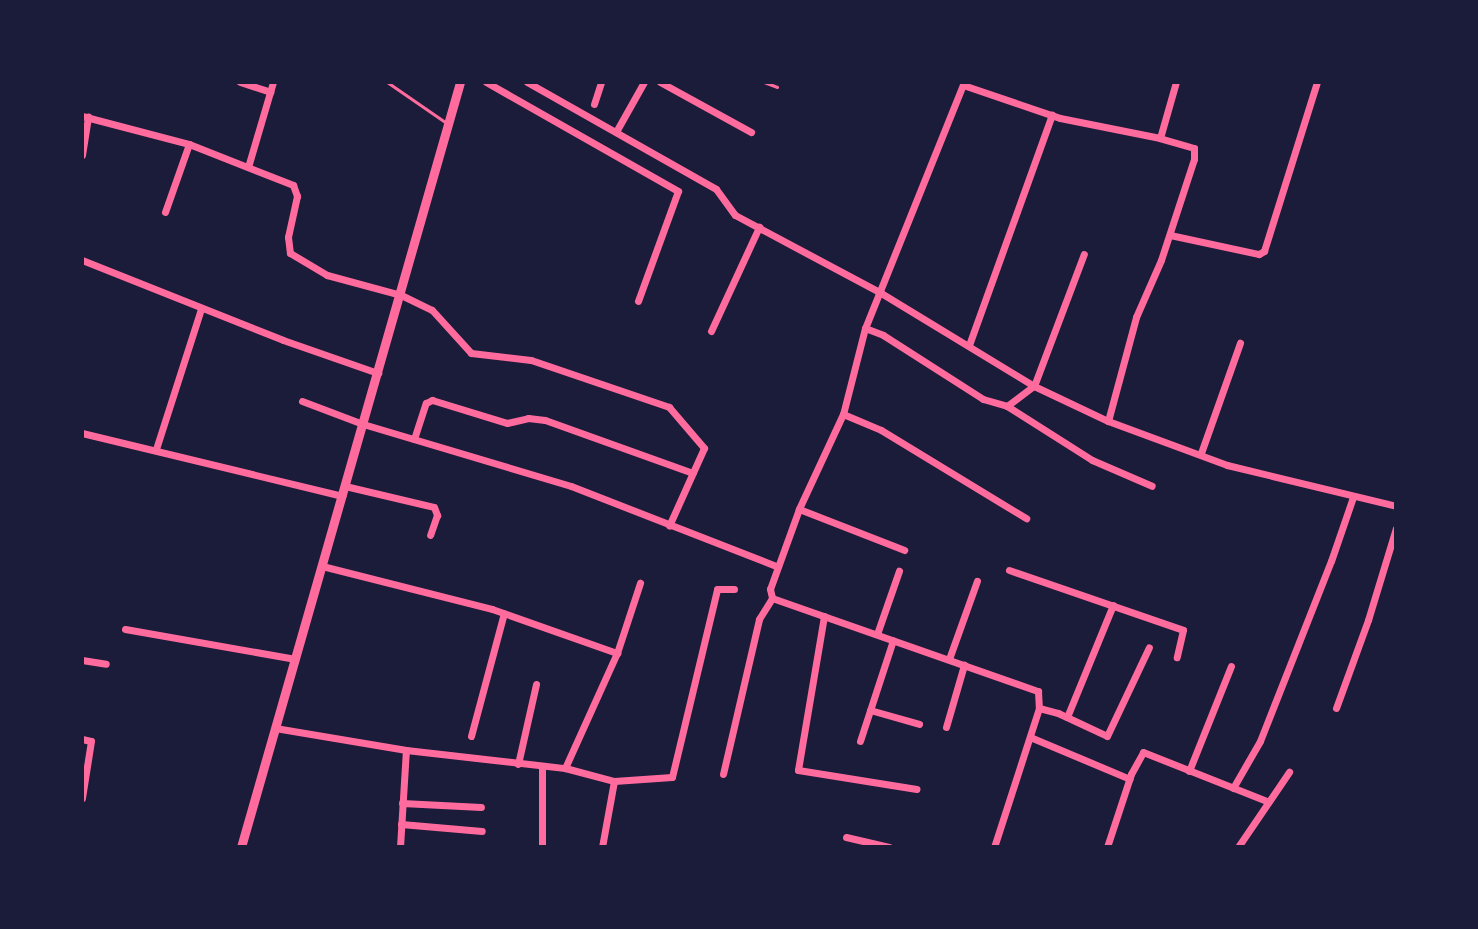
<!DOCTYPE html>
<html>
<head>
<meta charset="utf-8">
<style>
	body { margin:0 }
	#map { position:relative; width:1478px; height:929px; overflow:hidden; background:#1b1b3a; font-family:"DejaVu Sans",sans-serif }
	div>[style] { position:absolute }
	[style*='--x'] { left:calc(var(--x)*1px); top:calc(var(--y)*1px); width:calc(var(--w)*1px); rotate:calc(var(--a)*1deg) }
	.service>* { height:3px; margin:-1.5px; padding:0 1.5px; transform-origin:1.5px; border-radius:1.5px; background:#ff6b9d }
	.minor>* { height:7px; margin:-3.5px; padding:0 3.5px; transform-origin:3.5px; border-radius:3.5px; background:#ff6b9d }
	.tertiary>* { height:9px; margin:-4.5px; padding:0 4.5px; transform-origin:4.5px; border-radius:4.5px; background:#ff6b9d }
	span { translate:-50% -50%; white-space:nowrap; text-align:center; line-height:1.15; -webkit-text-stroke:7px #1b1b3a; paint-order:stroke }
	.frame { position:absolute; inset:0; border:84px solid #1b1b3a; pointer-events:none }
</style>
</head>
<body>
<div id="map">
	<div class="service">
		<div style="--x:387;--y:82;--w:70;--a:34.6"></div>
		<div style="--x:764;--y:82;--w:14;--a:21"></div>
	</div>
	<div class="minor">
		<div style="--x:240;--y:82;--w:32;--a:18"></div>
		<div style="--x:486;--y:82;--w:221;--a:29.6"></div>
		<div style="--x:678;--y:191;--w:117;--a:110"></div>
		<div style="--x:527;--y:82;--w:217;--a:29.5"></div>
		<div style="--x:716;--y:189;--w:32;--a:54"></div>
		<div style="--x:735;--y:215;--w:166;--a:28.1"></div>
		<div style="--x:881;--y:293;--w:179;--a:31.3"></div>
		<div style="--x:1034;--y:386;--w:82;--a:25.3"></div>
		<div style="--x:1108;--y:421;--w:127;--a:20.3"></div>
		<div style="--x:1227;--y:465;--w:174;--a:13.6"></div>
		<div style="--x:660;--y:82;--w:104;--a:28.8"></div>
		<div style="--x:964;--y:82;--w:265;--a:111.9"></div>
		<div style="--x:865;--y:328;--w:89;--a:104.3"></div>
		<div style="--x:843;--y:414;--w:105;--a:114.9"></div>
		<div style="--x:799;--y:509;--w:85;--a:109.9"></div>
		<div style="--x:770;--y:589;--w:9;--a:77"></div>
		<div style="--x:772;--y:598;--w:282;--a:19.3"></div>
		<div style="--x:1038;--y:691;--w:17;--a:87"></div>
		<div style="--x:1039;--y:708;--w:146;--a:107.9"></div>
		<div style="--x:963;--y:85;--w:102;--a:18.8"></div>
		<div style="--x:1060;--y:118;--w:102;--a:11.3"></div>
		<div style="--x:594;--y:104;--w:23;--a:-72"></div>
		<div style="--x:82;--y:116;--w:111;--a:14.7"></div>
		<div style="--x:189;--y:144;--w:112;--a:21.5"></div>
		<div style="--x:293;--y:185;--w:12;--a:70"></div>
		<div style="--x:297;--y:196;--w:42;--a:102.4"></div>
		<div style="--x:288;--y:237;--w:16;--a:83"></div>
		<div style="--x:290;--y:253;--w:43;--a:30.7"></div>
		<div style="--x:327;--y:275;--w:77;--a:15.1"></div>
		<div style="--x:401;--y:295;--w:34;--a:26"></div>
		<div style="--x:432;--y:310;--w:58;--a:47.8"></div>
		<div style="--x:471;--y:353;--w:60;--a:6.7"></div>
		<div style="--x:531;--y:360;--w:146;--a:18.8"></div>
		<div style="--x:669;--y:407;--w:54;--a:49.5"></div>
		<div style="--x:704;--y:448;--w:85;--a:114.2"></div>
		<div style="--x:617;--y:130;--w:55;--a:-60.6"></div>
		<div style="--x:82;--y:155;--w:39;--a:-81"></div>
		<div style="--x:248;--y:167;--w:89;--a:-73.6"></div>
		<div style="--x:165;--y:212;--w:72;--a:-70.6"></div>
		<div style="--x:1170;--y:235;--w:91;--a:12.1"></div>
		<div style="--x:1259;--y:254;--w:6;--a:-31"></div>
		<div style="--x:1264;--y:251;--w:177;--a:-72.6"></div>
		<div style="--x:82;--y:260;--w:216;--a:21.7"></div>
		<div style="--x:283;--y:340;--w:101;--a:19.2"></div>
		<div style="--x:865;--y:328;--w:19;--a:21"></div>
		<div style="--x:883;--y:335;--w:119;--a:32.6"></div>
		<div style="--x:983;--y:399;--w:25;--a:16"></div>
		<div style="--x:1007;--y:406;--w:34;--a:-37"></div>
		<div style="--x:1034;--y:386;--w:141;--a:-69.3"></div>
		<div style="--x:711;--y:331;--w:115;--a:-65.2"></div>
		<div style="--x:969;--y:345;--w:245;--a:-70.2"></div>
		<div style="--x:302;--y:401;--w:65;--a:20.7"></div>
		<div style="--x:363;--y:424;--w:217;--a:16.6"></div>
		<div style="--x:571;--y:486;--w:220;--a:21.3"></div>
		<div style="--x:1007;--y:406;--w:101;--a:32.4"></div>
		<div style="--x:1092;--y:460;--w:65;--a:23.4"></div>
		<div style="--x:843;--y:414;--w:41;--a:22.8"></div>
		<div style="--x:881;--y:430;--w:170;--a:31.3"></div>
		<div style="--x:1108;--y:421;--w:108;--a:-74.9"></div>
		<div style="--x:1136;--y:317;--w:62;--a:-66.3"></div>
		<div style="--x:1161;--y:260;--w:106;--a:-71.9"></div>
		<div style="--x:1194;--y:159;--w:11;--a:-90"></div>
		<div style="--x:1194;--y:148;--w:35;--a:-164"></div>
		<div style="--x:1160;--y:138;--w:58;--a:-74.1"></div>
		<div style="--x:82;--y:433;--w:268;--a:13.6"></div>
		<div style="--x:414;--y:439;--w:38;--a:-72"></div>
		<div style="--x:426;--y:403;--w:7;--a:-27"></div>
		<div style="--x:432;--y:400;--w:78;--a:17"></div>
		<div style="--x:507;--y:423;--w:22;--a:-13"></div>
		<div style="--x:528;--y:418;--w:17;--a:7"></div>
		<div style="--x:545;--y:420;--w:157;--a:19.7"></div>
		<div style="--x:156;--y:449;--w:147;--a:-72.2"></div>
		<div style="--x:1201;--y:453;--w:117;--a:-70.5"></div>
		<div style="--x:345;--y:486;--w:91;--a:13.3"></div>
		<div style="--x:434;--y:507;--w:9;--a:69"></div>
		<div style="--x:437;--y:515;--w:21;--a:109"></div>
		<div style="--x:799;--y:509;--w:113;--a:21.3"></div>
		<div style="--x:322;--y:566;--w:175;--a:14.2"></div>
		<div style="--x:492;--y:609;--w:133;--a:19.4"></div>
		<div style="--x:1009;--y:570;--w:184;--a:19"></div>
		<div style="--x:1183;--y:630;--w:28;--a:103"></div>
		<div style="--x:824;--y:616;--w:156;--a:99.6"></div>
		<div style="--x:798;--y:770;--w:120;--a:9.1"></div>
		<div style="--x:125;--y:629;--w:173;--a:10"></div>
		<div style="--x:877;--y:634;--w:67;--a:-70.8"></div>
		<div style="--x:949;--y:659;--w:83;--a:-70.3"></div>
		<div style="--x:82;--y:660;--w:24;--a:9"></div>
		<div style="--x:1039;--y:708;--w:20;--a:15"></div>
		<div style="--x:1058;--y:713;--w:54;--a:25.1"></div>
		<div style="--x:1107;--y:736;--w:98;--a:-64.7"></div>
		<div style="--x:1336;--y:708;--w:94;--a:-70"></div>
		<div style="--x:1368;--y:620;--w:96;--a:-73.1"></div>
		<div style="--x:870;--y:710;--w:51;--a:15.9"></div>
		<div style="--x:1067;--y:717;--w:121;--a:-67.7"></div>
		<div style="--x:946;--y:727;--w:65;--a:-73.8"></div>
		<div style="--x:275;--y:728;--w:133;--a:9.5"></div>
		<div style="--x:406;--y:750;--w:160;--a:6.5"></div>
		<div style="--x:565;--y:768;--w:126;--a:-65.7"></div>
		<div style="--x:617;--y:653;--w:74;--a:-71.8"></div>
		<div style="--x:471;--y:736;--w:127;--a:-75"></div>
		<div style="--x:1030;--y:737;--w:108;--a:22.8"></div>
		<div style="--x:82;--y:739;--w:9;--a:13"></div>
		<div style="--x:91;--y:741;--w:58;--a:99"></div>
		<div style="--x:860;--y:741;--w:106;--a:-71.9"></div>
		<div style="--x:518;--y:764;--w:82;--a:-77.3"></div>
		<div style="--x:565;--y:768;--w:51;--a:14.9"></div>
		<div style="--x:614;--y:781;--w:67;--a:100.3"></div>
		<div style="--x:1189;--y:771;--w:113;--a:-68.2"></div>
		<div style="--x:723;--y:774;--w:159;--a:-76.9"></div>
		<div style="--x:759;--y:619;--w:25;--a:-58"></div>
		<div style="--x:614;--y:781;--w:58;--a:-3.9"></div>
		<div style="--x:672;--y:777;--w:193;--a:-76.5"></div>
		<div style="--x:717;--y:589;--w:17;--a:0"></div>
		<div style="--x:1233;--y:788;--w:54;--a:-60.1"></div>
		<div style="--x:1260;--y:741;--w:193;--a:-68.5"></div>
		<div style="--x:1331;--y:561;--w:68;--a:-71"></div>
		<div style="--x:402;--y:803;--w:79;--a:2.9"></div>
		<div style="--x:401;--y:824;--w:81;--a:4.9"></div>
		<div style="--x:846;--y:837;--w:44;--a:13.1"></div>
		<div style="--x:400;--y:847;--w:97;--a:-86.5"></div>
		<div style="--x:542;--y:847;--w:81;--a:-90"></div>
		<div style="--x:1107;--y:847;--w:77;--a:-71.8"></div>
		<div style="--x:1131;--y:774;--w:25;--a:-61"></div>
		<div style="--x:1143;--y:752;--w:133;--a:21.6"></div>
		<div style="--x:1238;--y:847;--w:91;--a:-55.8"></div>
	</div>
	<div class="tertiary">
		<div style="--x:241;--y:847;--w:796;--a:-74.02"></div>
	</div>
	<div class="frame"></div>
</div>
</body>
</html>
